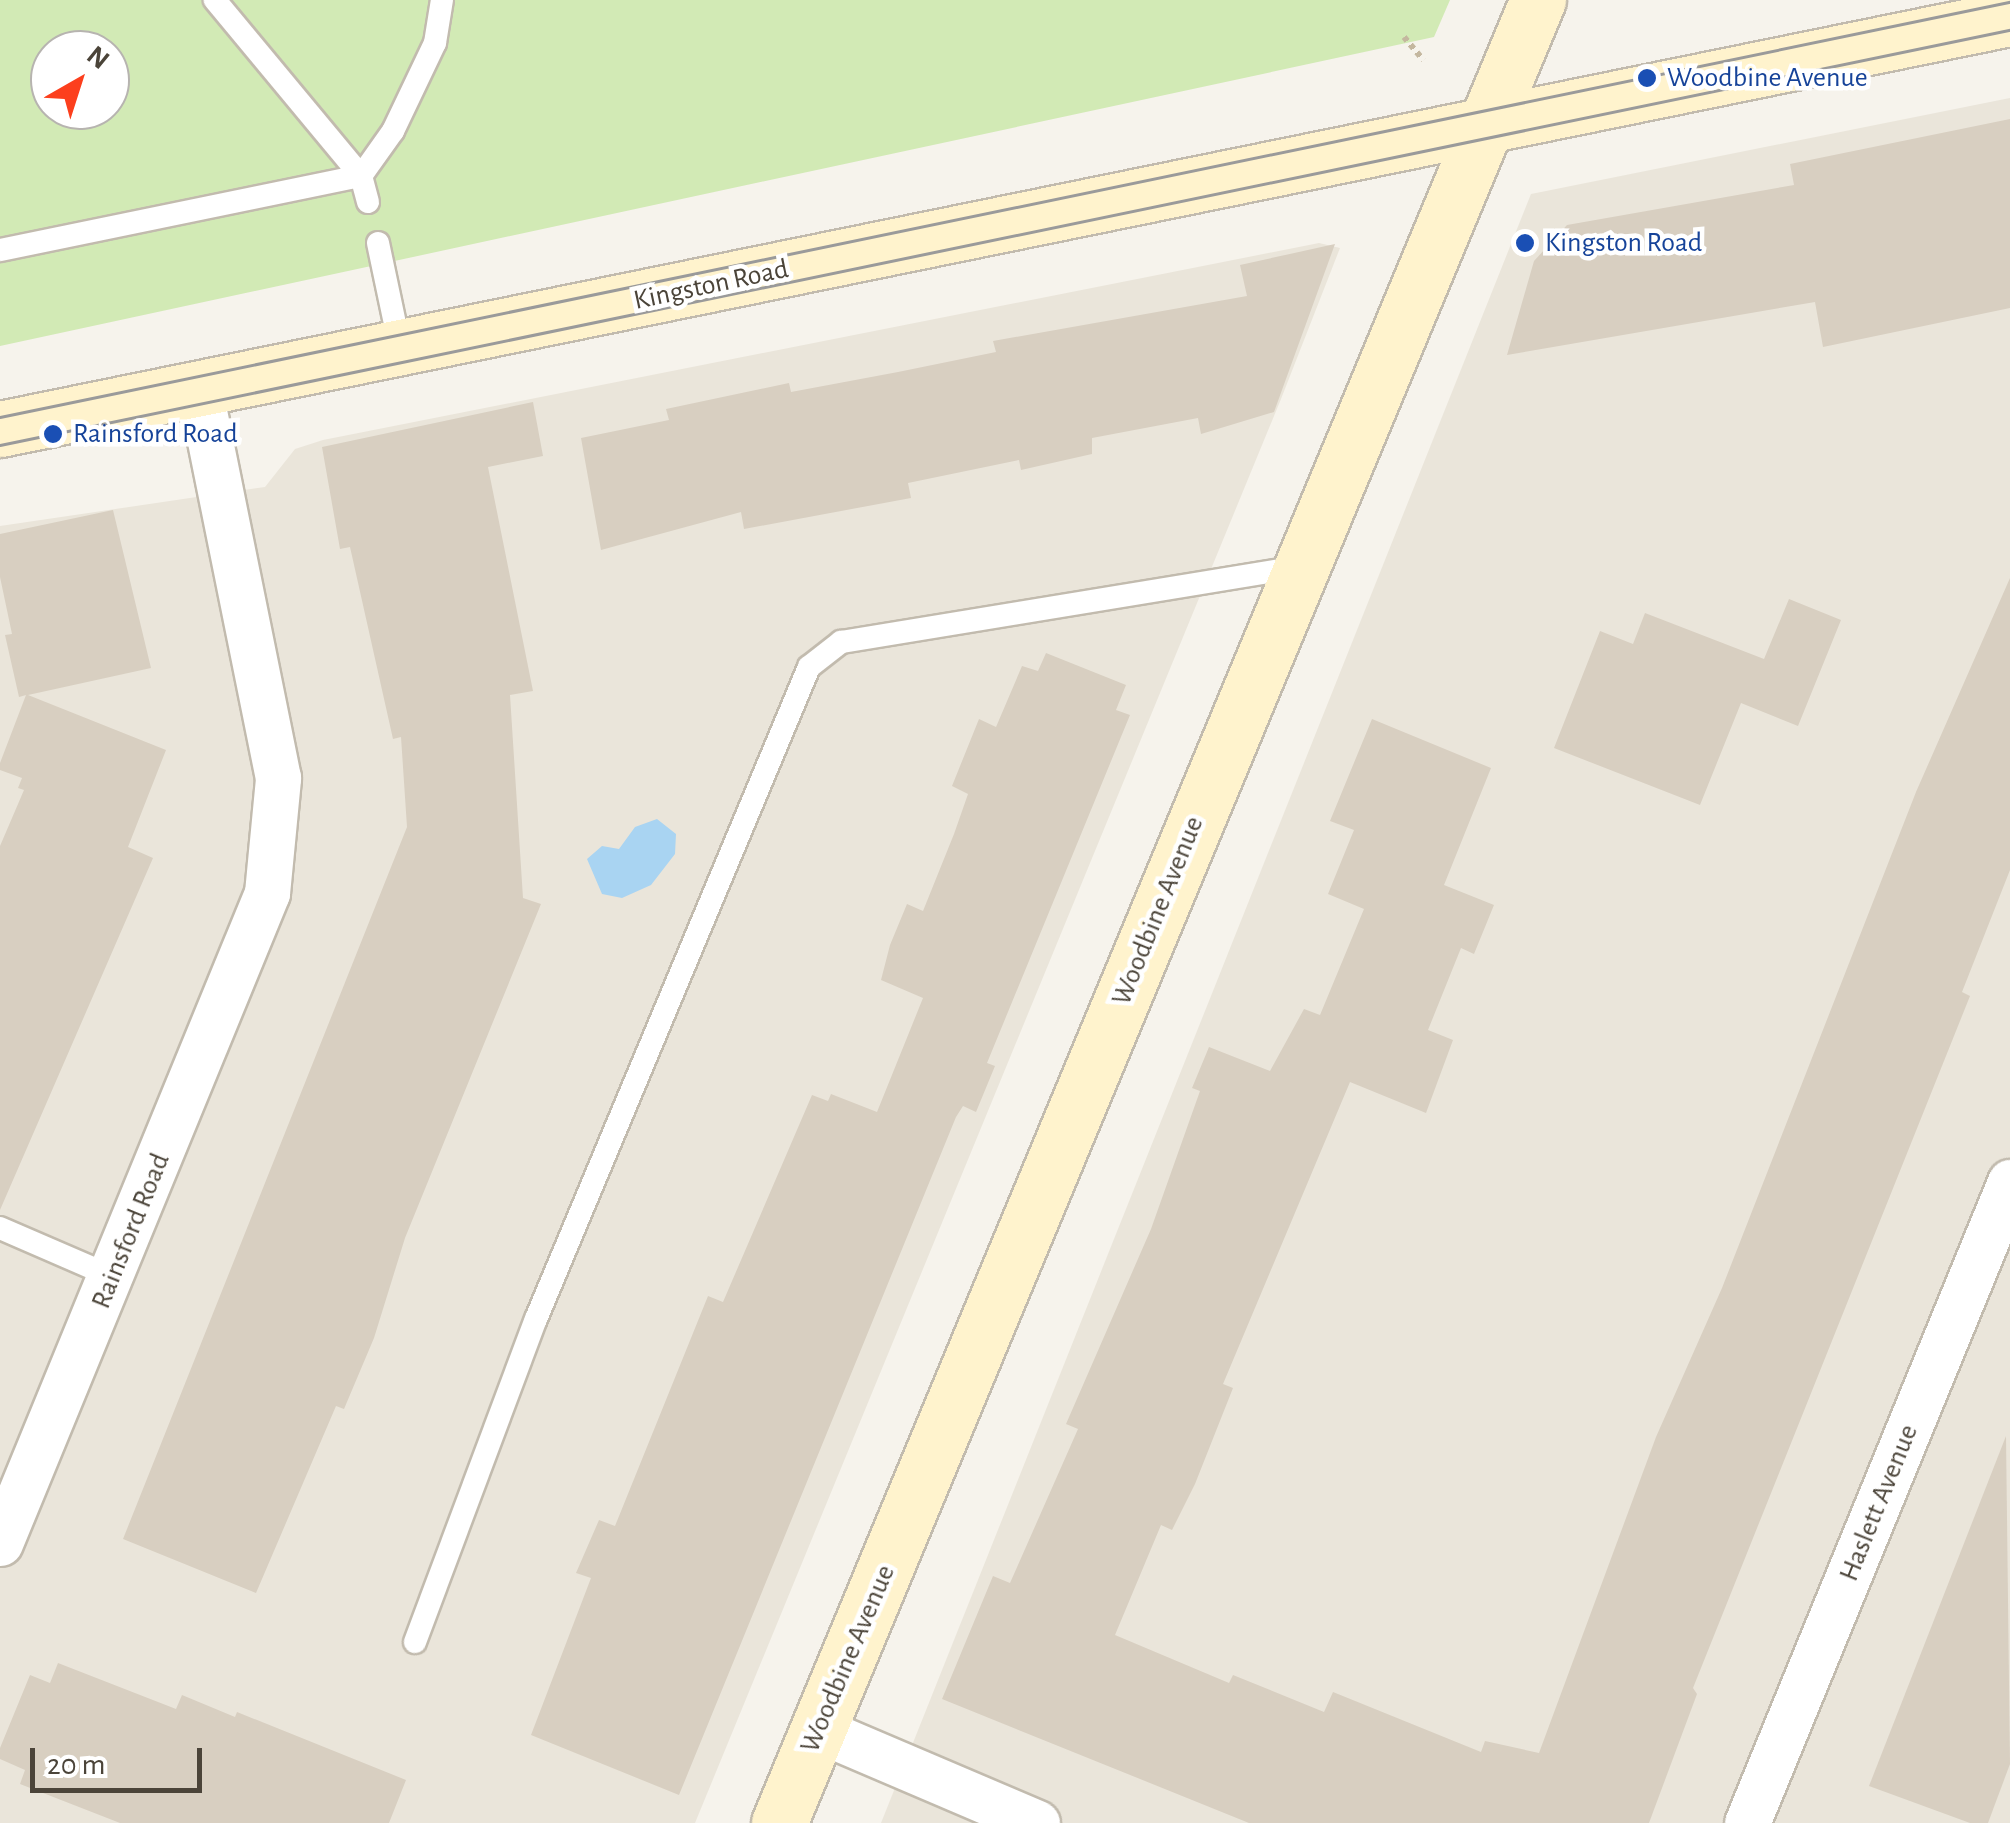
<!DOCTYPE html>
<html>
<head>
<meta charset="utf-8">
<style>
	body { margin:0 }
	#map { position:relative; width:2010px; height:1823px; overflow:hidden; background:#f6f3ec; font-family:"Alegreya Sans",sans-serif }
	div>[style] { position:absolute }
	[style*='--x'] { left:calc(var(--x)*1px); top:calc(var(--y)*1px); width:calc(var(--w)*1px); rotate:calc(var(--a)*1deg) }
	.residential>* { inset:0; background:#eae5da }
	.green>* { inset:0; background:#d2eab5 }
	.water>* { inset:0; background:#a9d4f2 }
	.building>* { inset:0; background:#d8cfc1 }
	.path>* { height:6px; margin-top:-3px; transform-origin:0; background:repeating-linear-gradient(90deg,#c4b79f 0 5px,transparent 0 10px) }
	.roads { filter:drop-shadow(2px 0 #c2bbae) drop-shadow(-2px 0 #c2bbae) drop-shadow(0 2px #c2bbae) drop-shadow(0 -2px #c2bbae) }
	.lane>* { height:22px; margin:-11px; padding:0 11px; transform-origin:11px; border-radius:11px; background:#fff }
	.street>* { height:45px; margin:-22.5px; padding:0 22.5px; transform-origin:22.5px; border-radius:22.5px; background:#fff }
	.secondary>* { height:55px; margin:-27.5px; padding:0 27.5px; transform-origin:27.5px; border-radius:27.5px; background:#fff3cd }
	.tram>* { height:2.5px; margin:-1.25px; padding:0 1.25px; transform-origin:1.25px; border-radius:1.25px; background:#9a9a9a }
	.dots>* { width:28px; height:28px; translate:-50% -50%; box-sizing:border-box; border:5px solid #fff; border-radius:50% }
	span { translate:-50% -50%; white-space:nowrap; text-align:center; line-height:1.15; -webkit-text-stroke:9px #fff; paint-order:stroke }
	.transit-label { font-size:28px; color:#164399 }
	.left { translate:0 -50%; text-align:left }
	.street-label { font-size:28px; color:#4b4439 }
	.north { position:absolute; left:30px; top:30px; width:100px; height:100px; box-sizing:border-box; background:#fff; border:2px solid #b7b4b0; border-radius:50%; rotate:39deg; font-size:28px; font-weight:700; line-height:40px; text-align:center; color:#4b4439 }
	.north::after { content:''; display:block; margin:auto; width:35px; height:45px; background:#fc3f1d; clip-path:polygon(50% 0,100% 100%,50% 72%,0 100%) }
	.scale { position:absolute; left:30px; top:1748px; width:172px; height:45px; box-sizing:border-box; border:5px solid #4b4439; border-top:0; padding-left:12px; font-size:30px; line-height:35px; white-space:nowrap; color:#4b4439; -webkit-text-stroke:8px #fff; paint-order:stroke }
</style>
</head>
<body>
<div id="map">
	<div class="residential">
		<div style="clip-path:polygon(2010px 98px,2010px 1823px,881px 1823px,1531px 194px)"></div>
		<div style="clip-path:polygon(1319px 243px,1340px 248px,1281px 399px,695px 1823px,0 1823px,0 526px,265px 487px,295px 449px,323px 440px)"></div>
	</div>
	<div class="green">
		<div style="clip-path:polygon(evenodd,0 0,1450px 0,1434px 37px,0 346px,0 0,50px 50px,110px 50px,110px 110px,50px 110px,50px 50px)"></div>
	</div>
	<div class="water">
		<div style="clip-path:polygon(657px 819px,676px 834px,675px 854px,651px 885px,622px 898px,602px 894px,587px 859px,602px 846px,619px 849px,635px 827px)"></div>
	</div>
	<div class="building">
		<div style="clip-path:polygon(2010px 119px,2010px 308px,1823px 347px,1815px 302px,1507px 355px,1534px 261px,1567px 225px,1794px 185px,1790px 164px)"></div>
		<div style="clip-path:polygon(1335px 244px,1274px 412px,1201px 434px,1198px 418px,1092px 438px,1092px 454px,1021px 470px,1019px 460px,908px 483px,911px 498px,744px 529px,741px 512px,601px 550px,581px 438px,669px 420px,666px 409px,789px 383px,791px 392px,898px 372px,996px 352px,993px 341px,1247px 296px,1240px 265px)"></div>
		<div style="clip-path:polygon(533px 402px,543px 456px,488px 467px,533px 691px,510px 695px,523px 898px,541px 904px,405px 1238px,374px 1338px,344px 1409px,336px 1406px,256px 1593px,123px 1539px,407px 827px,401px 737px,393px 739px,350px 547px,340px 549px,322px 447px)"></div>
		<div style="clip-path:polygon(113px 510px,151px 668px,28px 695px,166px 750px,128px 847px,153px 858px,0 1210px,0 846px,24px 790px,18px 788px,22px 778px,0 770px,0 763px,26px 695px,19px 697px,5px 635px,12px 634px,0 577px,0 534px)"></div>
		<div style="clip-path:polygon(2010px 578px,2010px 870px,1962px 992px,1970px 996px,1693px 1688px,1697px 1694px,1649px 1823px,1249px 1823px,942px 1699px,993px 1576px,1010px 1583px,1078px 1429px,1066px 1424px,1151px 1229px,1200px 1091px,1192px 1088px,1209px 1047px,1270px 1071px,1304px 1009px,1320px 1015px,1364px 909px,1328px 894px,1354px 830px,1330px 821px,1372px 719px,1491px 768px,1444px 885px,1494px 905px,1474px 954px,1461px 948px,1428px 1030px,1453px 1040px,1426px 1113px,1350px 1082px,1223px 1384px,1233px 1388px,1195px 1484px,1172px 1530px,1161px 1525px,1115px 1635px,1229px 1683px,1233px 1675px,1324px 1712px,1333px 1692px,1481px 1752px,1485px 1741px,1539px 1753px,1656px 1437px,1722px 1288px,1916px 792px)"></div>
		<div style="clip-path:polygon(1789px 599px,1841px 620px,1798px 726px,1741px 703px,1700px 805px,1554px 748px,1600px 631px,1633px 644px,1645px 613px,1764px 659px)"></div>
		<div style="clip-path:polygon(1046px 653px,1126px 685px,1116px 710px,1130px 715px,987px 1063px,995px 1066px,976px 1112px,963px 1106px,956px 1117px,679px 1795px,531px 1735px,591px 1578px,576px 1573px,599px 1520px,615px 1526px,708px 1296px,723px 1302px,812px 1095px,828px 1101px,831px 1094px,877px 1112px,923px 998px,881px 980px,890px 945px,907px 904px,923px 911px,954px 834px,968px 794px,952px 786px,979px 719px,996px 727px,1022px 666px,1038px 671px)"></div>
		<div style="clip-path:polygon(2006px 1436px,2010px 1764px,1988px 1823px,1970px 1823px,1869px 1786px)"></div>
		<div style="clip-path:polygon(58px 1663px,176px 1709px,182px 1695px,235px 1717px,237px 1712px,406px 1780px,389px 1823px,120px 1823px,20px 1784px,25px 1770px,0 1759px,0 1748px,30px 1675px,50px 1683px)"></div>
	</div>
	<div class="path">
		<div style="--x:1404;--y:37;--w:30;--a:50"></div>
	</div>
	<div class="roads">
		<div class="lane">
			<div style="--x:368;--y:202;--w:27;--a:-105"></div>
			<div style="--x:361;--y:176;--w:55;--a:-54.6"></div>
			<div style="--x:393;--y:131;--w:98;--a:-64.5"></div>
			<div style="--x:435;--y:43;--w:44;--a:-80.8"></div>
			<div style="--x:378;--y:243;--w:106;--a:78.1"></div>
			<div style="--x:0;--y:250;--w:369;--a:-11.6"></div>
			<div style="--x:361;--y:176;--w:229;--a:-129.7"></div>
			<div style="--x:0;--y:1228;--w:123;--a:23.4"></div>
			<div style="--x:415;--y:1642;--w:345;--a:-69.5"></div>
			<div style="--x:536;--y:1319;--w:707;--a:-67.28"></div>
			<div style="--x:809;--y:667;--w:41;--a:-38"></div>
			<div style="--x:841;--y:642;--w:463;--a:-9.3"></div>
		</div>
		<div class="street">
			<div style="--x:0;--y:1543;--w:703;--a:-67.67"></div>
			<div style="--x:267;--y:893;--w:116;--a:-84.5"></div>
			<div style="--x:278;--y:778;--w:399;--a:-101.4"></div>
			<div style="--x:819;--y:1730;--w:237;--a:23.1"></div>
			<div style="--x:1747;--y:1823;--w:693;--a:-67.69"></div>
		</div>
		<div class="secondary">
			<div style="--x:0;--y:429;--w:2052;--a:-11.56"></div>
			<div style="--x:779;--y:1823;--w:1975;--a:-67.4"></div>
		</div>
	</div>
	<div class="tram">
		<div style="--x:0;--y:417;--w:2052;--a:-11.67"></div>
		<div style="--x:0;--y:445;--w:2052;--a:-11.67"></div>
	</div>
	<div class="dots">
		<div style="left:1647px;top:78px;background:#1a4fb4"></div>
		<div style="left:1525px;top:243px;background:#1a4fb4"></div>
		<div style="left:53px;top:434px;background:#1a4fb4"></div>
	</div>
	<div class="transit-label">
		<span class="left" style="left:1667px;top:78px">Woodbine Avenue</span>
		<span class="left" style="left:1545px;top:243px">Kingston Road</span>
		<span class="left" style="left:73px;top:434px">Rainsford Road</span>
	</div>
	<div class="street-label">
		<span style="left:711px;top:285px;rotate:-12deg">Kingston Road</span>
		<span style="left:1158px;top:911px;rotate:-68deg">Woodbine Avenue</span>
		<span style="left:131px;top:1231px;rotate:-68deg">Rainsford Road</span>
		<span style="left:1879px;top:1503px;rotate:-68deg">Haslett Avenue</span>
		<span style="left:848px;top:1659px;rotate:-67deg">Woodbine Avenue</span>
	</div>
	<div class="north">N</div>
	<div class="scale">20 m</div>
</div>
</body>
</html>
